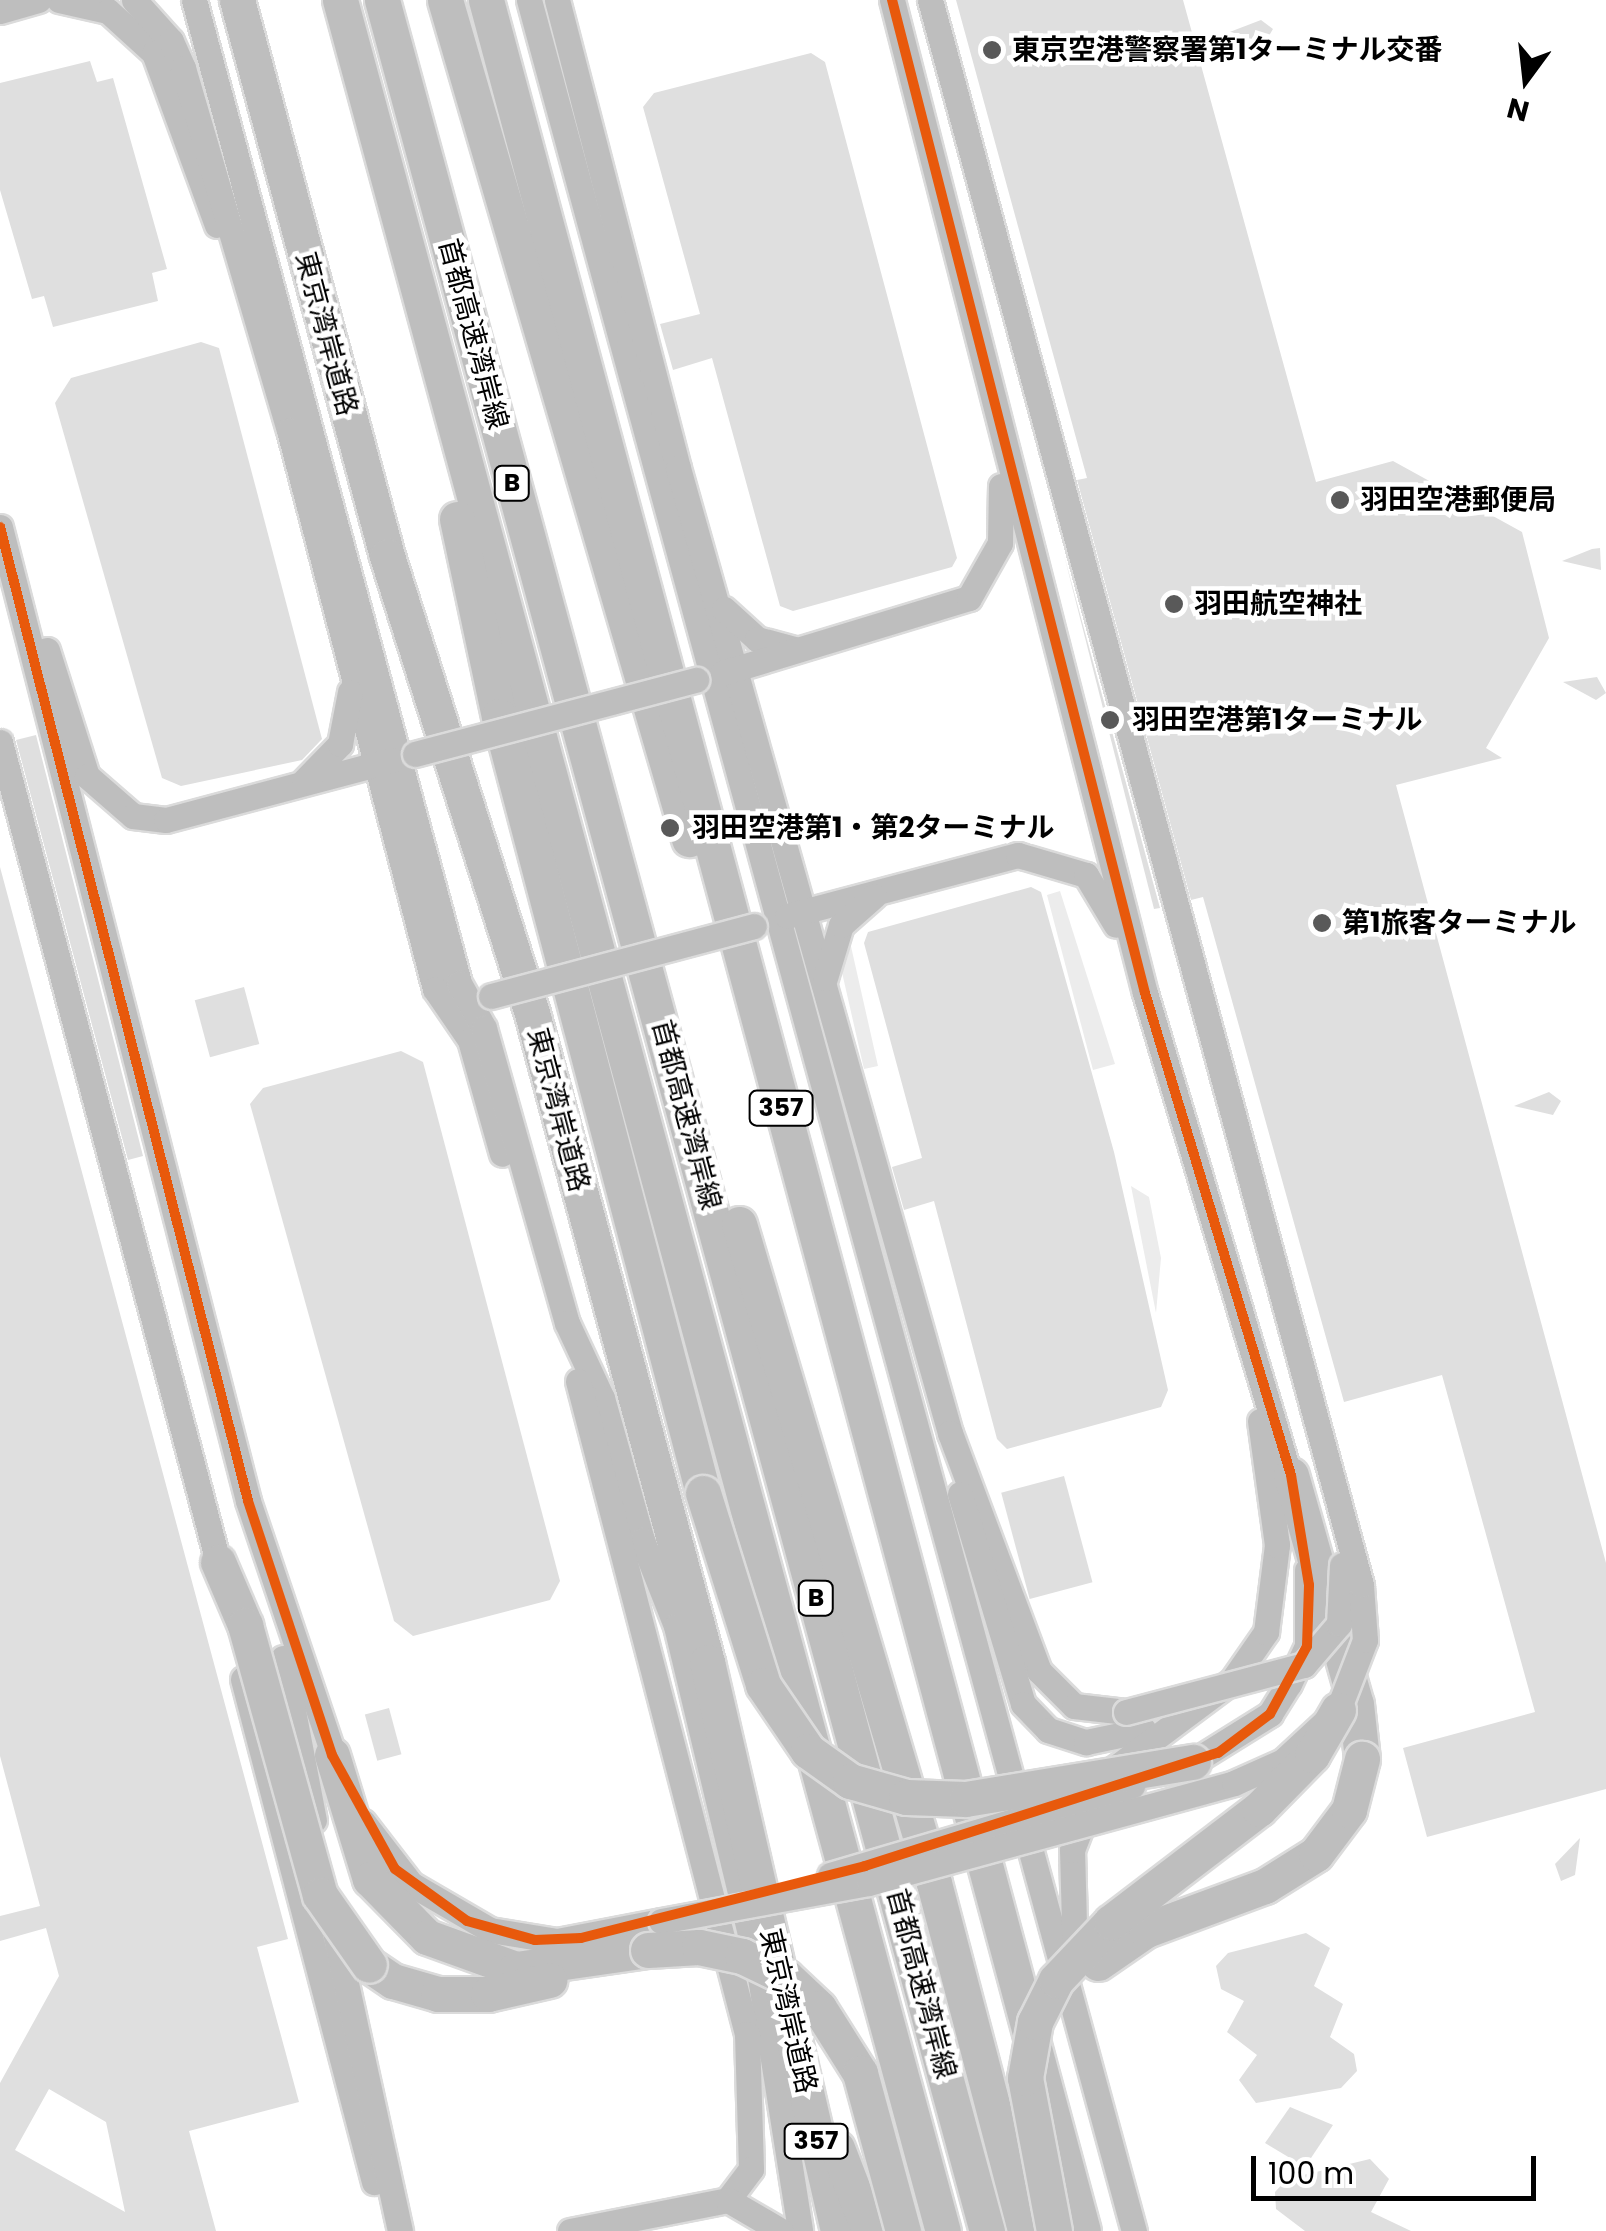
<!DOCTYPE html>
<html>
<head>
<meta charset="utf-8">
<style>
	body { margin:0 }
	#map { position:relative; width:1606px; height:2231px; overflow:hidden; background:#fff; font-family:Poppins,"Noto Sans JP",sans-serif }
	div>[style] { position:absolute }
	[style*='--x'] { left:calc(var(--x)*1px); top:calc(var(--y)*1px); width:calc(var(--w)*1px); rotate:calc(var(--a)*1deg) }
	.green>* { inset:0; background:#ececec }
	.building>* { inset:0; background:#dfdfdf; transform-origin:0 0 }
	.roads { filter:drop-shadow(2px 0 #dbdbdb) drop-shadow(-2px 0 #dbdbdb) drop-shadow(0 2px #dbdbdb) drop-shadow(0 -2px #dbdbdb) }
	.minor>* { height:25px; margin:-12.5px; padding:0 12.5px; transform-origin:12.5px; border-radius:12.5px; background:#bebebe }
	.highway>* { height:35px; margin:-17.5px; padding:0 17.5px; transform-origin:17.5px; border-radius:17.5px; background:#bebebe }
	.bridges { filter:drop-shadow(2px 0 #dbdbdb) drop-shadow(-2px 0 #dbdbdb) drop-shadow(0 2px #dbdbdb) drop-shadow(0 -2px #dbdbdb) }
	.minor-bridge>* { height:25px; margin:-12.5px; padding:0 12.5px; transform-origin:12.5px; border-radius:12.5px; background:#bebebe }
	.highway-bridge>* { height:35px; margin:-17.5px; padding:0 17.5px; transform-origin:17.5px; border-radius:17.5px; background:#bebebe }
	.cycleway>* { height:10px; margin:-5px; padding:0 5px; transform-origin:5px; border-radius:5px; background:#e8590c }
	.dots>* { width:28px; height:28px; translate:-50% -50%; box-sizing:border-box; border:5px solid #fff; border-radius:50% }
	span { translate:-50% -50%; white-space:nowrap; text-align:center; line-height:1.15; -webkit-text-stroke:9px #fff; paint-order:stroke }
	.shield-label span { padding:2px 8px; background:#fff; border:2px solid; border-radius:8px; -webkit-text-stroke-width:0 }
	.shield-label { font-size:25px; color:#000; font-weight:700 }
	.poi-label { font-size:28px; color:#000; font-weight:700 }
	.left { translate:0 -50%; text-align:left }
	.street-label { font-size:28px; color:#000 }
	.north { position:absolute; left:1476px; top:30px; width:100px; height:100px; -webkit-text-stroke:8px #fff; paint-order:stroke; rotate:195deg; font-size:28px; font-weight:700; line-height:40px; text-align:center; color:#000 }
	.north::after { content:''; display:block; margin:auto; width:35px; height:45px; background:#000; clip-path:polygon(50% 0,100% 100%,50% 72%,0 100%) }
	.scale { position:absolute; left:1251px; top:2156px; width:285px; height:45px; box-sizing:border-box; border:5px solid #000; border-top:0; padding-left:12px; font-size:30px; line-height:35px; white-space:nowrap; color:#000; -webkit-text-stroke:8px #fff; paint-order:stroke }
</style>
</head>
<body>
<div id="map">
	<div class="green">
		<div style="clip-path:polygon(1060px 891px,1115px 1064px,1093px 1070px,1047px 895px)"></div>
		<div style="clip-path:polygon(850px 942px,878px 1066px,864px 1069px,841px 968px)"></div>
		<div style="clip-path:polygon(1131px 1186px,1149px 1197px,1161px 1258px,1156px 1313px)"></div>
	</div>
	<div class="building">
		<div style="clip-path:polygon(956px 0,1183px 0,1316px 482px,1393px 461px,1522px 532px,1549px 638px,1486px 748px,1502px 758px,1396px 785px,1606px 1563px,1606px 1789px,1427px 1837px,1403px 1748px,1535px 1712px,1442px 1375px,1344px 1402px,1203px 897px,1191px 900px,1077px 480px,1087px 478px)"></div>
		<div style="clip-path:polygon(1261px 20px,1273px 29px,1265px 42px,1227px 33px)"></div>
		<div style="clip-path:polygon(811px 53px,825px 62px,957px 558px,952px 567px,793px 611px,780px 606px,712px 358px,673px 370px,660px 324px,700px 314px,643px 107px,654px 93px)"></div>
		<div style="clip-path:polygon(90px 61px,97px 82px,113px 78px,167px 269px,152px 273px,158px 301px,53px 327px,44px 296px,32px 299px,0 190px,0 83px)"></div>
		<div style="clip-path:polygon(201px 342px,219px 348px,322px 739px,302px 760px,181px 786px,162px 778px,55px 403px,71px 378px)"></div>
		<div style="clip-path:polygon(1600px 548px,1601px 570px,1562px 561px,1592px 549px)"></div>
		<div style="clip-path:polygon(1064px 555px,1160px 908px,1154px 909px)"></div>
		<div style="clip-path:polygon(1597px 677px,1606px 693px,1596px 700px,1563px 682px)"></div>
		<div style="clip-path:polygon(36px 735px,143px 1156px,128px 1160px,16px 740px)"></div>
		<div style="clip-path:polygon(evenodd,0 867px,288px 1939px,257px 1947px,299px 2102px,189px 2131px,216px 2231px,0 2231px,0 2083px,59px 1976px,46px 1928px,0 1941px,0 1916px,40px 1906px,0 1756px,0 867px,49px 2089px,106px 2122px,125px 2212px,15px 2150px,49px 2089px)"></div>
		<div style="clip-path:polygon(1031px 887px,1041px 892px,1114px 1152px,1168px 1390px,1161px 1407px,1007px 1449px,997px 1439px,934px 1201px,904px 1210px,892px 1167px,922px 1158px,864px 943px,868px 932px)"></div>
		<div style="left:244px;top:987px;width:59px;height:51px;rotate:75deg"></div>
		<div style="clip-path:polygon(401px 1051px,423px 1062px,560px 1581px,550px 1600px,413px 1636px,394px 1621px,250px 1104px,263px 1088px)"></div>
		<div style="clip-path:polygon(1549px 1092px,1561px 1101px,1553px 1115px,1514px 1106px)"></div>
		<div style="left:1064px;top:1476px;width:110px;height:65px;rotate:75deg"></div>
		<div style="left:389px;top:1708px;width:48px;height:25px;rotate:75deg"></div>
		<div style="clip-path:polygon(1580px 1838px,1575px 1875px,1561px 1881px,1555px 1864px)"></div>
		<div style="clip-path:polygon(1306px 1933px,1330px 1948px,1314px 1986px,1343px 2004px,1330px 2037px,1354px 2054px,1357px 2071px,1341px 2088px,1256px 2103px,1239px 2080px,1257px 2055px,1227px 2032px,1244px 2001px,1221px 1989px,1216px 1966px,1228px 1953px)"></div>
		<div style="clip-path:polygon(1290px 2107px,1333px 2125px,1305px 2167px,1265px 2143px)"></div>
		<div style="clip-path:polygon(1370px 2159px,1389px 2179px,1371px 2212px,1411px 2231px,1305px 2231px,1276px 2209px,1275px 2192px,1287px 2179px)"></div>
	</div>
	<div class="roads">
		<div class="minor">
			<div style="--x:59;--y:0;--w:50;--a:12.7"></div>
			<div style="--x:108;--y:11;--w:62;--a:42.4"></div>
			<div style="--x:154;--y:53;--w:183;--a:69.9"></div>
			<div style="--x:134;--y:0;--w:55;--a:47.9"></div>
			<div style="--x:171;--y:41;--w:30;--a:66"></div>
			<div style="--x:183;--y:68;--w:377;--a:73.7"></div>
			<div style="--x:289;--y:430;--w:578;--a:75.36"></div>
			<div style="--x:435;--y:989;--w:62;--a:55.5"></div>
			<div style="--x:470;--y:1040;--w:118;--a:74.3"></div>
			<div style="--x:194;--y:0;--w:1018;--a:74.91"></div>
			<div style="--x:459;--y:983;--w:51;--a:60.9"></div>
			<div style="--x:484;--y:1028;--w:306;--a:74.3"></div>
			<div style="--x:567;--y:1323;--w:83;--a:65"></div>
			<div style="--x:602;--y:1398;--w:148;--a:74.3"></div>
			<div style="--x:642;--y:1540;--w:92;--a:68.4"></div>
			<div style="--x:676;--y:1626;--w:355;--a:76.5"></div>
			<div style="--x:759;--y:1971;--w:263;--a:81"></div>
			<div style="--x:529;--y:0;--w:2312;--a:74.83"></div>
			<div style="--x:557;--y:0;--w:483;--a:75.5"></div>
			<div style="--x:678;--y:468;--w:1003;--a:74.26"></div>
			<div style="--x:950;--y:1433;--w:254;--a:69.5"></div>
			<div style="--x:1039;--y:1671;--w:49;--a:45"></div>
			<div style="--x:1074;--y:1706;--w:52;--a:6.6"></div>
			<div style="--x:892;--y:0;--w:1025;--a:75.71"></div>
			<div style="--x:1145;--y:993;--w:520;--a:73.34"></div>
			<div style="--x:0;--y:11;--w:40;--a:-16"></div>
			<div style="--x:0;--y:527;--w:1005;--a:75.71"></div>
			<div style="--x:248;--y:1501;--w:282;--a:71.4"></div>
			<div style="--x:724;--y:609;--w:45;--a:42.3"></div>
			<div style="--x:757;--y:639;--w:39;--a:15"></div>
			<div style="--x:47;--y:650;--w:132;--a:72.4"></div>
			<div style="--x:87;--y:776;--w:61;--a:41"></div>
			<div style="--x:133;--y:816;--w:33;--a:7"></div>
			<div style="--x:166;--y:820;--w:233;--a:-14.9"></div>
			<div style="--x:722;--y:673;--w:258;--a:-16.9"></div>
			<div style="--x:969;--y:598;--w:63;--a:-60.6"></div>
			<div style="--x:1000;--y:543;--w:57;--a:-89"></div>
			<div style="--x:304;--y:781;--w:52;--a:-45.8"></div>
			<div style="--x:340;--y:744;--w:53;--a:-79.1"></div>
			<div style="--x:787;--y:916;--w:239;--a:-14.8"></div>
			<div style="--x:1018;--y:855;--w:71;--a:16.4"></div>
			<div style="--x:1086;--y:875;--w:58;--a:59"></div>
			<div style="--x:825;--y:978;--w:55;--a:-73.2"></div>
			<div style="--x:841;--y:925;--w:44;--a:-41.3"></div>
			<div style="--x:578;--y:1381;--w:675;--a:75.49"></div>
			<div style="--x:747;--y:2034;--w:135;--a:88.3"></div>
			<div style="--x:751;--y:2169;--w:39;--a:127"></div>
			<div style="--x:960;--y:1494;--w:219;--a:73.3"></div>
			<div style="--x:1023;--y:1704;--w:36;--a:46"></div>
			<div style="--x:1048;--y:1730;--w:40;--a:18"></div>
			<div style="--x:1086;--y:1742;--w:59;--a:-11.7"></div>
			<div style="--x:283;--y:1658;--w:165;--a:79.2"></div>
			<div style="--x:243;--y:1679;--w:520;--a:75.4"></div>
			<div style="--x:1193;--y:1762;--w:91;--a:-31.9"></div>
			<div style="--x:1270;--y:1714;--w:36;--a:-58"></div>
			<div style="--x:1289;--y:1684;--w:42;--a:-64.7"></div>
			<div style="--x:1307;--y:1646;--w:76;--a:-90"></div>
			<div style="--x:363;--y:1822;--w:78;--a:52.3"></div>
			<div style="--x:411;--y:1884;--w:91;--a:30.2"></div>
			<div style="--x:490;--y:1930;--w:68;--a:9.3"></div>
			<div style="--x:557;--y:1941;--w:106;--a:-10.9"></div>
			<div style="--x:332;--y:1919;--w:319;--a:77.7"></div>
			<div style="--x:1075;--y:1963;--w:113;--a:-91.5"></div>
			<div style="--x:1072;--y:1850;--w:75;--a:-68.9"></div>
			<div style="--x:1099;--y:1780;--w:166;--a:-36.7"></div>
			<div style="--x:1232;--y:1681;--w:60;--a:-55.2"></div>
			<div style="--x:1266;--y:1632;--w:88;--a:-82.8"></div>
			<div style="--x:1277;--y:1545;--w:125;--a:-97.8"></div>
			<div style="--x:570;--y:2231;--w:161;--a:-11.1"></div>
			<div style="--x:728;--y:2200;--w:61;--a:30.3"></div>
		</div>
		<div class="highway">
			<div style="--x:237;--y:0;--w:576;--a:74.9"></div>
			<div style="--x:387;--y:556;--w:484;--a:72.4"></div>
			<div style="--x:533;--y:1017;--w:668;--a:74.9"></div>
			<div style="--x:707;--y:1662;--w:584;--a:77.03"></div>
			<div style="--x:340;--y:0;--w:2311;--a:74.88"></div>
			<div style="--x:382;--y:0;--w:2312;--a:74.83"></div>
			<div style="--x:445;--y:0;--w:874;--a:73.78"></div>
			<div style="--x:486;--y:0;--w:2309;--a:75.02"></div>
			<div style="--x:457;--y:519;--w:201;--a:78"></div>
			<div style="--x:499;--y:716;--w:803;--a:75.29"></div>
			<div style="--x:739;--y:1224;--w:687;--a:73.52"></div>
			<div style="--x:934;--y:1883;--w:360;--a:75.3"></div>
			<div style="--x:1291;--y:1475;--w:238;--a:74.2"></div>
			<div style="--x:1356;--y:1704;--w:55;--a:83.8"></div>
			<div style="--x:332;--y:1755;--w:130;--a:73"></div>
			<div style="--x:370;--y:1879;--w:81;--a:45.5"></div>
			<div style="--x:427;--y:1937;--w:95;--a:19.8"></div>
			<div style="--x:516;--y:1969;--w:133;--a:-8.2"></div>
			<div style="--x:369;--y:1965;--w:29;--a:34"></div>
			<div style="--x:393;--y:1981;--w:47;--a:16.1"></div>
			<div style="--x:438;--y:1994;--w:50;--a:0"></div>
			<div style="--x:488;--y:1994;--w:63;--a:-12.9"></div>
			<div style="--x:837;--y:2148;--w:89;--a:68.9"></div>
		</div>
	</div>
	<div class="bridges">
		<div class="minor-bridge">
			<div style="--x:0;--y:742;--w:848;--a:75.11"></div>
			<div style="--x:415;--y:754;--w:291;--a:-14.8"></div>
			<div style="--x:491;--y:996;--w:272;--a:-14.9"></div>
			<div style="--x:1126;--y:1712;--w:184;--a:-14.8"></div>
			<div style="--x:1304;--y:1665;--w:54;--a:-49.5"></div>
			<div style="--x:1339;--y:1624;--w:59;--a:-87.1"></div>
			<div style="--x:830;--y:1875;--w:315;--a:-16.4"></div>
			<div style="--x:661;--y:1921;--w:211;--a:-10.4"></div>
			<div style="--x:869;--y:1883;--w:378;--a:-15.3"></div>
			<div style="--x:1234;--y:1783;--w:54;--a:-24.2"></div>
			<div style="--x:1283;--y:1761;--w:75;--a:-42.8"></div>
			<div style="--x:1338;--y:1710;--w:75;--a:-68.9"></div>
			<div style="--x:1365;--y:1640;--w:55;--a:-94.2"></div>
			<div style="--x:1361;--y:1585;--w:1643;--a:-105.21"></div>
		</div>
		<div class="highway-bridge">
			<div style="--x:703;--y:1493;--w:201;--a:72.6"></div>
			<div style="--x:763;--y:1685;--w:80;--a:55.7"></div>
			<div style="--x:808;--y:1751;--w:52;--a:35.5"></div>
			<div style="--x:850;--y:1781;--w:58;--a:15.9"></div>
			<div style="--x:906;--y:1797;--w:60;--a:1.9"></div>
			<div style="--x:966;--y:1799;--w:230;--a:-9.3"></div>
			<div style="--x:218;--y:1562;--w:69;--a:66.8"></div>
			<div style="--x:245;--y:1625;--w:280;--a:74.5"></div>
			<div style="--x:320;--y:1895;--w:85;--a:55"></div>
			<div style="--x:648;--y:1950;--w:51;--a:-3.4"></div>
			<div style="--x:699;--y:1947;--w:44;--a:11.8"></div>
			<div style="--x:742;--y:1956;--w:49;--a:25.5"></div>
			<div style="--x:786;--y:1977;--w:45;--a:43.2"></div>
			<div style="--x:819;--y:2008;--w:77;--a:57.8"></div>
			<div style="--x:860;--y:2073;--w:164;--a:74.8"></div>
			<div style="--x:1098;--y:1963;--w:58;--a:-34.5"></div>
			<div style="--x:1146;--y:1930;--w:127;--a:-20.3"></div>
			<div style="--x:1265;--y:1886;--w:60;--a:-32.1"></div>
			<div style="--x:1316;--y:1854;--w:55;--a:-53.1"></div>
			<div style="--x:1349;--y:1810;--w:53;--a:-75.7"></div>
			<div style="--x:1054;--y:2231;--w:156;--a:-100.7"></div>
			<div style="--x:1025;--y:2078;--w:57;--a:-79.9"></div>
			<div style="--x:1035;--y:2022;--w:47;--a:-63.4"></div>
			<div style="--x:1056;--y:1980;--w:80;--a:-46.5"></div>
			<div style="--x:1111;--y:1922;--w:186;--a:-37.4"></div>
			<div style="--x:1259;--y:1809;--w:76;--a:-45.5"></div>
			<div style="--x:1312;--y:1755;--w:52;--a:-60"></div>
		</div>
	</div>
	<div class="cycleway">
		<div style="--x:0;--y:527;--w:1005;--a:75.71"></div>
		<div style="--x:248;--y:1501;--w:268;--a:71.7"></div>
		<div style="--x:332;--y:1755;--w:130;--a:61.1"></div>
		<div style="--x:395;--y:1869;--w:89;--a:35.8"></div>
		<div style="--x:467;--y:1921;--w:71;--a:15.6"></div>
		<div style="--x:535;--y:1940;--w:46;--a:-2.5"></div>
		<div style="--x:581;--y:1938;--w:293;--a:-14.2"></div>
		<div style="--x:865;--y:1866;--w:371;--a:-17.8"></div>
		<div style="--x:1218;--y:1753;--w:65;--a:-36.9"></div>
		<div style="--x:1270;--y:1714;--w:77;--a:-61.4"></div>
		<div style="--x:1307;--y:1646;--w:61;--a:-88.1"></div>
		<div style="--x:1309;--y:1585;--w:111;--a:-99.3"></div>
		<div style="--x:1291;--y:1475;--w:504;--a:-106.85"></div>
		<div style="--x:1145;--y:993;--w:1025;--a:-104.29"></div>
	</div>
	<div class="dots">
		<div style="left:992px;top:50px;background:#595959"></div>
		<div style="left:1340px;top:500px;background:#595959"></div>
		<div style="left:1174px;top:604px;background:#595959"></div>
		<div style="left:1110px;top:720px;background:#595959"></div>
		<div style="left:670px;top:828px;background:#595959"></div>
		<div style="left:1322px;top:923px;background:#595959"></div>
	</div>
	<div class="shield-label">
		<span style="left:512px;top:483px">B</span>
		<span style="left:781px;top:1108px">357</span>
		<span style="left:816px;top:1598px">B</span>
		<span style="left:816px;top:2141px">357</span>
	</div>
	<div class="poi-label">
		<span class="left" style="left:1012px;top:50px">東京空港警察署第1ターミナル交番</span>
		<span class="left" style="left:1360px;top:500px">羽田空港郵便局</span>
		<span class="left" style="left:1194px;top:604px">羽田航空神社</span>
		<span class="left" style="left:1132px;top:720px">羽田空港第1ターミナル</span>
		<span class="left" style="left:692px;top:828px">羽田空港第1・第2ターミナル</span>
		<span class="left" style="left:1342px;top:923px">第1旅客ターミナル</span>
	</div>
	<div class="street-label">
		<span style="left:326px;top:334px;rotate:75deg">東京湾岸道路</span>
		<span style="left:473px;top:334px;rotate:75deg">首都高速湾岸線</span>
		<span style="left:558px;top:1110px;rotate:75deg">東京湾岸道路</span>
		<span style="left:686px;top:1115px;rotate:75deg">首都高速湾岸線</span>
		<span style="left:921px;top:1984px;rotate:75deg">首都高速湾岸線</span>
		<span style="left:788px;top:2011px;rotate:77deg">東京湾岸道路</span>
	</div>
	<div class="north">N</div>
	<div class="scale">100 m</div>
</div>
</body>
</html>
